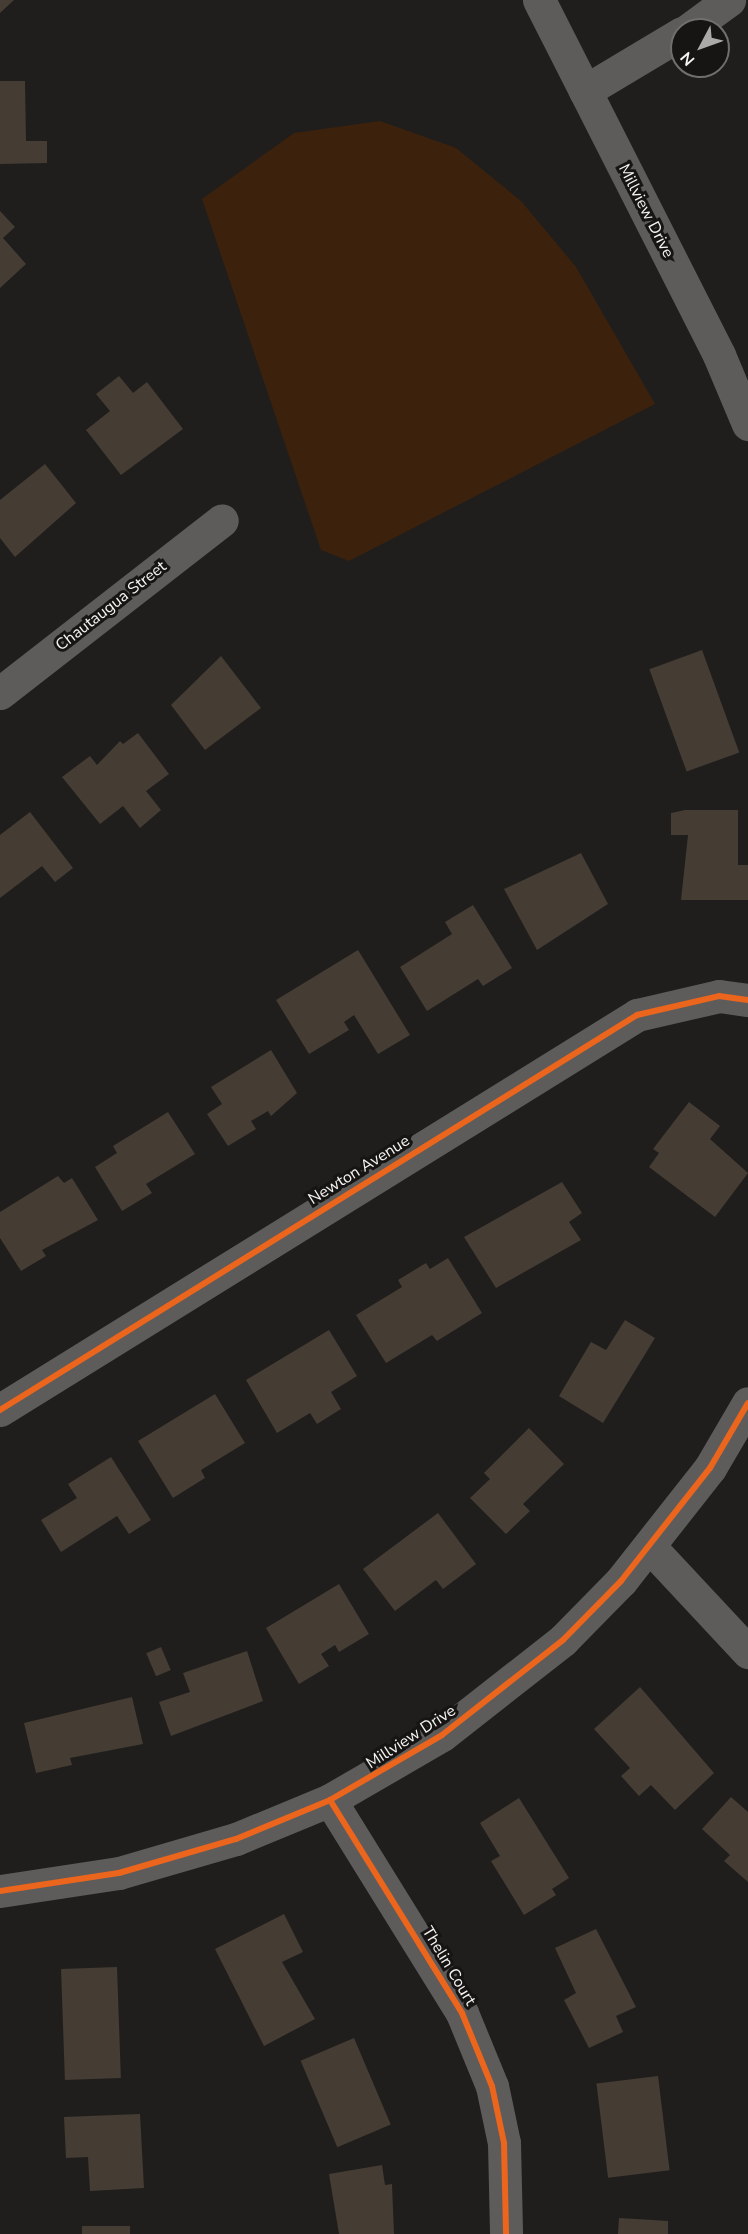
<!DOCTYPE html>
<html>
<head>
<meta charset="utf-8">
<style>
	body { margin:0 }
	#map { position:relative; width:748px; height:2234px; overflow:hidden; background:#1f1e1d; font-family:"Nunito Sans",sans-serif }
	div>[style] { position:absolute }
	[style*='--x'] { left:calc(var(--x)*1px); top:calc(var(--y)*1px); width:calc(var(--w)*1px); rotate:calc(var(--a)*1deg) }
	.green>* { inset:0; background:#3c220c }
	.building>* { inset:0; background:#453c33; transform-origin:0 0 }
	.street>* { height:33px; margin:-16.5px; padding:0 16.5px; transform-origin:16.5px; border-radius:16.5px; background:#5d5c5b }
	.secondary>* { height:33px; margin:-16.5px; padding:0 16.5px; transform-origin:16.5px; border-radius:16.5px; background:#5d5c5b }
	.cycleway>* { height:6px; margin:-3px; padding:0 3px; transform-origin:3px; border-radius:3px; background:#eb651d }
	span { translate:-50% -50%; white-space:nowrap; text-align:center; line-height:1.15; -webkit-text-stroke:6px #171513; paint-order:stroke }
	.street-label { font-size:16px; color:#f6f5f3 }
	.north { position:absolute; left:670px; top:18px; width:60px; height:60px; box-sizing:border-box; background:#171513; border:2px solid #706f6d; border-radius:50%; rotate:229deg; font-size:16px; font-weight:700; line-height:24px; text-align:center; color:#f6f5f3 }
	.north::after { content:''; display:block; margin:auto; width:21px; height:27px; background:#abaaa8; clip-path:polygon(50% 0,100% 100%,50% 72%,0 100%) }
</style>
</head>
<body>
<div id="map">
	<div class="green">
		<div style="clip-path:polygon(380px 121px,456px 148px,521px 201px,576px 267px,655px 404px,349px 561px,321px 550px,202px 199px,294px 133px)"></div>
	</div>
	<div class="building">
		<div style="clip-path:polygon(0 0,14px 0,0 13px)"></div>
		<div style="clip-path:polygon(0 81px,25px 81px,26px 141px,47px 141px,47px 163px,0 164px)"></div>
		<div style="clip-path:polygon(0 211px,15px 227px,3px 238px,26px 264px,0 288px)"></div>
		<div style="clip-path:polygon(119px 376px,133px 393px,147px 382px,183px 429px,121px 475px,86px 430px,110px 411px,96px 394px)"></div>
		<div style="clip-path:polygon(45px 464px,76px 503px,15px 557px,0 538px,0 500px)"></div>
		<div style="left:702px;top:650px;width:109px;height:56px;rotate:70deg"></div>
		<div style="clip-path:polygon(221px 656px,261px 708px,205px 750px,171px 705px)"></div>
		<div style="clip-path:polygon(138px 733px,169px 774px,146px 791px,161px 810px,140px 828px,123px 806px,100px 824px,62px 777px,90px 756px,97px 765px,120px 741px,123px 744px)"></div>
		<div style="clip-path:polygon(685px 810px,738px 810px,738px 865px,748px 865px,748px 900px,681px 900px,688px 835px,671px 835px,671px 813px)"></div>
		<div style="clip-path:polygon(30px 812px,73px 868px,55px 882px,42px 866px,0 898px,0 835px)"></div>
		<div style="clip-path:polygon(581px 853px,608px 904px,537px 950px,504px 889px)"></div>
		<div style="clip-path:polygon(473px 905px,512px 968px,483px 986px,478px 979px,427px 1011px,400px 967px,452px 934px,445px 922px)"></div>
		<div style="clip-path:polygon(358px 950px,410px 1035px,378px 1054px,354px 1015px,344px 1022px,349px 1030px,309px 1054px,276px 1000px)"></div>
		<div style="clip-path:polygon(271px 1050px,297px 1093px,271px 1116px,268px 1111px,251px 1121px,256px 1129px,228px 1146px,207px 1114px,222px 1104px,211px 1087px)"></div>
		<div style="clip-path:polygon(689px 1102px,720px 1126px,710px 1139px,748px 1173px,715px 1217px,649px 1167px,659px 1153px,653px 1149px)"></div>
		<div style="clip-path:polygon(168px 1112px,195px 1154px,146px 1184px,152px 1193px,122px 1211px,95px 1167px,117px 1153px,113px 1146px)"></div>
		<div style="clip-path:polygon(58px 1176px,64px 1183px,72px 1178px,98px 1220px,42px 1250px,46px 1256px,21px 1271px,0 1238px,0 1212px)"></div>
		<div style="clip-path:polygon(562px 1182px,582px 1213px,569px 1222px,581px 1240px,496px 1288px,464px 1237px)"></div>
		<div style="clip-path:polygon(448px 1258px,482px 1313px,437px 1341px,432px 1335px,386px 1363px,356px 1315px,402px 1287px,398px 1280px,426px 1263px,430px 1269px)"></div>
		<div style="clip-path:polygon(625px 1320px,655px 1338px,603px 1423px,559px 1396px,591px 1342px,606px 1350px)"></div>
		<div style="clip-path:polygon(329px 1330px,357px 1376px,331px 1392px,341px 1409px,317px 1424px,310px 1413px,277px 1433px,246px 1380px)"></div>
		<div style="clip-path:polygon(215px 1394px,245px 1443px,201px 1470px,205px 1478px,173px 1498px,138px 1441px)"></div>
		<div style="clip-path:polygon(529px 1428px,564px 1464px,523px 1504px,530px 1511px,506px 1534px,470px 1498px,490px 1479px,484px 1473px)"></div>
		<div style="clip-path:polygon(111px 1457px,151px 1520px,129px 1534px,117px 1516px,61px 1552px,41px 1520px,77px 1498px,68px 1484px)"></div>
		<div style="clip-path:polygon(438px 1513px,476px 1564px,443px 1589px,436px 1580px,395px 1611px,363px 1569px)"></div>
		<div style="clip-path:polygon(339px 1584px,369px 1634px,339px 1652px,335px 1645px,321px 1654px,329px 1666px,299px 1684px,266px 1628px)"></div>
		<div style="left:161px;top:1647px;width:25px;height:16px;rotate:67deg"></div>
		<div style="clip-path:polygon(247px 1651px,263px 1701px,171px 1736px,159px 1702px,190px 1692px,183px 1673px)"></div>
		<div style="clip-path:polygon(640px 1687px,714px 1773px,675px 1810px,651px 1785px,639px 1796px,621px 1776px,630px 1768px,594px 1729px)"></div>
		<div style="clip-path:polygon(132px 1697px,143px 1744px,70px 1758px,72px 1765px,36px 1773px,24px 1723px)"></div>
		<div style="clip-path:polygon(731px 1797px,748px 1812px,748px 1882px,724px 1861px,730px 1855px,702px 1829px)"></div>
		<div style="clip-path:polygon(519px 1798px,569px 1878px,552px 1889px,556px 1895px,524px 1915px,491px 1861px,500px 1856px,480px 1823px)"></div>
		<div style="clip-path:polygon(284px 1914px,303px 1952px,282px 1962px,315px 2019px,264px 2046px,215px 1949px)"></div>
		<div style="clip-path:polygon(596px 1929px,636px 2007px,616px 2016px,623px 2032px,589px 2048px,564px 2000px,576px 1993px,555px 1948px)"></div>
		<div style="left:117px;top:1967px;width:111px;height:56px;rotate:88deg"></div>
		<div style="left:354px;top:2038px;width:94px;height:58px;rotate:67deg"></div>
		<div style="left:658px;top:2076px;width:95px;height:62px;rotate:83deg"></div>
		<div style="clip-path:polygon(140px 2114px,144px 2188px,90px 2191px,88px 2157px,66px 2158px,64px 2117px)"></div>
		<div style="clip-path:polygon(382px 2165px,385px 2185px,392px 2184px,394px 2234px,339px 2234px,329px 2174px)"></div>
		<div style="clip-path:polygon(619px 2218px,668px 2221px,668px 2234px,618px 2234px)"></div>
		<div style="left:130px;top:2226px;width:8px;height:48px;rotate:90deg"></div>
	</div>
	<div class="street">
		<div style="--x:688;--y:30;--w:51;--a:-36.2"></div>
		<div style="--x:585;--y:91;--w:113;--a:-30.9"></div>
		<div style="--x:0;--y:693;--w:281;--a:-37.9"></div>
		<div style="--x:0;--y:1410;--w:750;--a:-31.8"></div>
		<div style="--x:637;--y:1015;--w:84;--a:-13"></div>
		<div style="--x:719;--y:996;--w:29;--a:8"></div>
		<div style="--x:650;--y:1547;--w:144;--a:47"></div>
		<div style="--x:330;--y:1800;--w:251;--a:58.2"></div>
		<div style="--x:462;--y:2013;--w:79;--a:67.7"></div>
		<div style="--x:492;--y:2086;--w:58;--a:78.1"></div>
		<div style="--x:504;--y:2143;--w:91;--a:88.7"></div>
	</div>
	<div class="secondary">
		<div style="--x:539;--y:0;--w:398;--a:63.1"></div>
		<div style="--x:719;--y:355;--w:75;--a:67.2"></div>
		<div style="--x:0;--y:1891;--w:120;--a:-8.6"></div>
		<div style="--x:119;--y:1873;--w:122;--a:-16.2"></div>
		<div style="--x:236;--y:1839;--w:102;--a:-22.5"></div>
		<div style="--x:330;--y:1800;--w:129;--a:-30.1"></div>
		<div style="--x:442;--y:1735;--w:154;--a:-38.1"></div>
		<div style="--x:563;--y:1640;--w:83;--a:-45.5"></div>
		<div style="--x:621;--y:1581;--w:144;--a:-51.8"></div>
		<div style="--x:710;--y:1468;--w:75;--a:-59.7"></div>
	</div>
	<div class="cycleway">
		<div style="--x:0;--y:1410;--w:750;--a:-31.8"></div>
		<div style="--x:637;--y:1015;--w:84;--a:-13"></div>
		<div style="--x:719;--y:996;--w:29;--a:8"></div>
		<div style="--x:330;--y:1800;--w:251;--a:58.2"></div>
		<div style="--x:462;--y:2013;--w:79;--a:67.7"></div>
		<div style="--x:492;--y:2086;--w:58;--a:78.1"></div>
		<div style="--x:504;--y:2143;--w:91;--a:88.7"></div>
		<div style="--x:0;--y:1891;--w:120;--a:-8.6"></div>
		<div style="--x:119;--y:1873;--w:122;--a:-16.2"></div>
		<div style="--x:236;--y:1839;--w:102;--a:-22.5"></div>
		<div style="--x:330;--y:1800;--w:129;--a:-30.1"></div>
		<div style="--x:442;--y:1735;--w:154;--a:-38.1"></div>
		<div style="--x:563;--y:1640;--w:83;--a:-45.5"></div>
		<div style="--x:621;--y:1581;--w:144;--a:-51.8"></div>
		<div style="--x:710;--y:1468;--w:75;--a:-59.7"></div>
	</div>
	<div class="street-label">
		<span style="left:646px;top:211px;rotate:63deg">Millview Drive</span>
		<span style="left:111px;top:606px;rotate:-38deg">Chautaugua Street</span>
		<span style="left:359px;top:1170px;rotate:-32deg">Newton Avenue</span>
		<span style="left:411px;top:1737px;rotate:-33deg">Millview Drive</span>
		<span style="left:449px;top:1966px;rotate:59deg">Thelin Court</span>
	</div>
	<div class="north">N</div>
</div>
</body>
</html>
